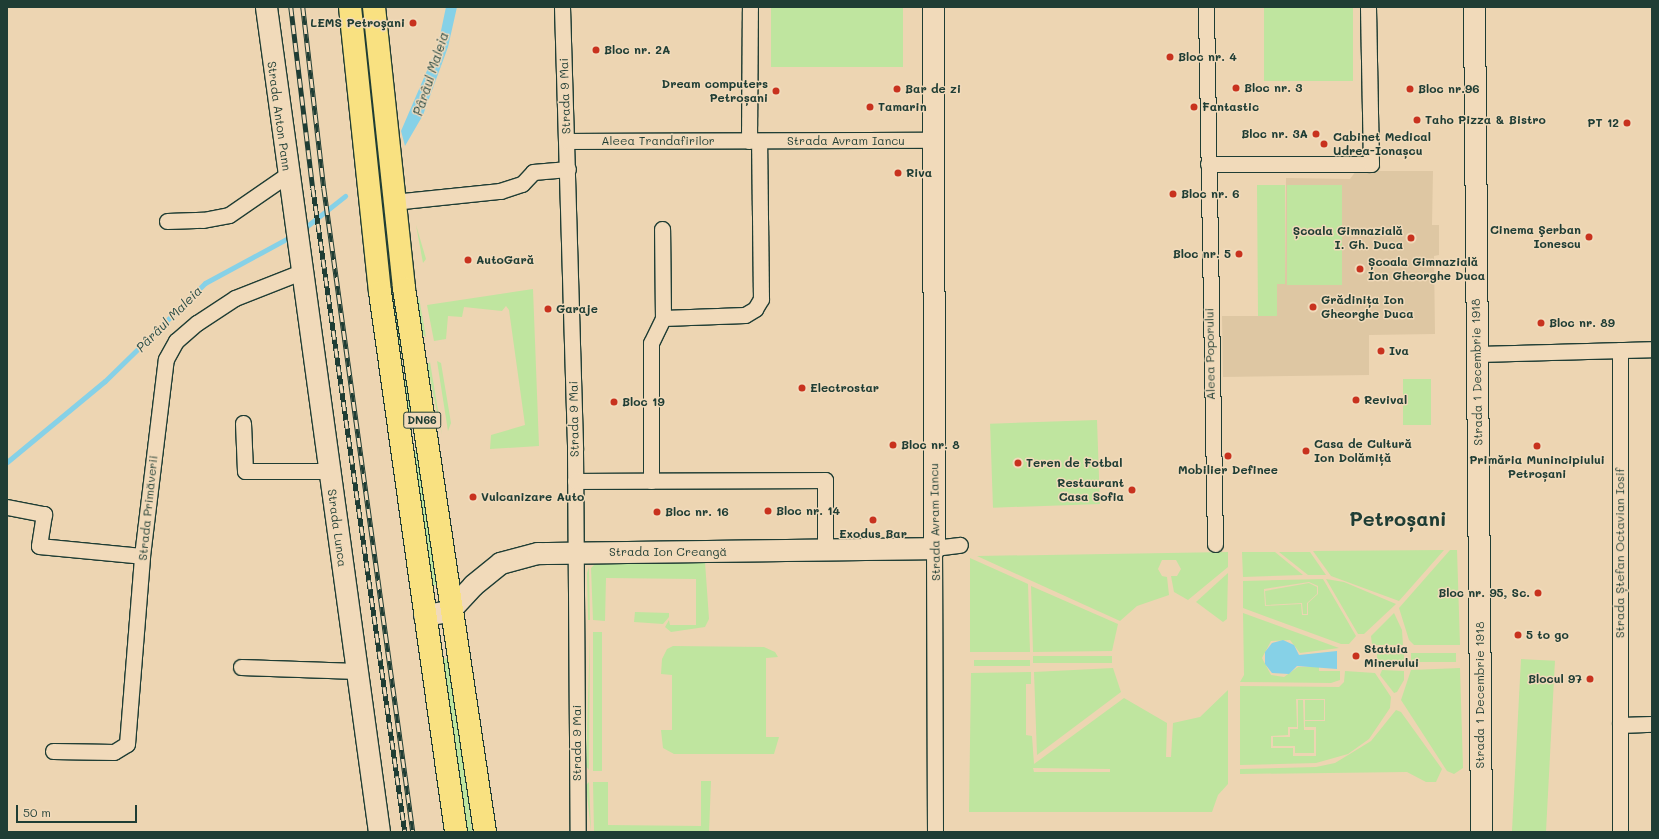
<!DOCTYPE html>
<html>
<head>
<meta charset="utf-8">
<style>
	body { margin:0 }
	#map { position:relative; width:1659px; height:839px; overflow:hidden; background:#edd5b2; font-family:Mali,sans-serif }
	div>[style] { position:absolute }
	[style*='--x'] { left:calc(var(--x)*1px); top:calc(var(--y)*1px); width:calc(var(--w)*1px); rotate:calc(var(--a)*1deg) }
	.built>* { inset:0; background:#dec7a3 }
	.green>* { inset:0; background:#bfe59f; transform-origin:0 0 }
	.water>* { inset:0; background:#86d1e7 }
	.stream>* { height:5px; margin:-2.5px; padding:0 2.5px; transform-origin:2.5px; border-radius:2.5px; background:#86d1e7 }
	.roads { filter:drop-shadow(1px 0 #1f3d34) drop-shadow(-1px 0 #1f3d34) drop-shadow(0 1px #1f3d34) drop-shadow(0 -1px #1f3d34) }
	.street>* { height:15px; margin:-7.5px; padding:0 7.5px; transform-origin:7.5px; border-radius:7.5px; background:#f1daba }
	.secondary>* { height:21px; margin:-10.5px; padding:0 10.5px; transform-origin:10.5px; border-radius:10.5px; background:#f1daba }
	.primary>* { height:22px; margin:-11px; padding:0 11px; transform-origin:11px; border-radius:11px; background:#f9e181 }
	.rail>* { height:4.5px; margin-top:-2.25px; transform-origin:0; background:repeating-linear-gradient(90deg,#f1daba 0 9px,#1f3d34 0 18px); box-sizing:border-box; border-block:1px solid #1f3d34 }
	.dots>* { width:11px; height:11px; translate:-50% -50%; box-sizing:border-box; border:2px solid #f1daba; border-radius:50% }
	span { translate:-50% -50%; white-space:nowrap; text-align:center; line-height:1.15; -webkit-text-stroke:3px #f1daba; paint-order:stroke }
	.shield-label span { padding:1px 3px; background:#f1daba; border:1px solid; border-radius:3px; -webkit-text-stroke-width:0 }
	.shield-label { font-size:11px; color:#1f3d34; font-weight:700 }
	.poi-label { font-size:12px; color:#1f3d34; font-weight:700 }
	.right { translate:-100% -50%; text-align:right }
	.left { translate:0 -50%; text-align:left }
	.street-label { font-size:12px; color:#1f3d34 }
	.water-label { font-size:13px; color:#294c46; font-style:italic }
	.town-label { font-size:20px; color:#1f3d34; font-weight:700 }
	.frame { position:absolute; inset:0; border:8px solid #1f3d34; pointer-events:none }
	.scale { position:absolute; left:16px; top:805px; width:121px; height:18px; box-sizing:border-box; border:2px solid #1f3d34; border-top:0; padding-left:5px; font-size:12px; line-height:14px; white-space:nowrap; color:#1f3d34; -webkit-text-stroke:3px #f1daba; paint-order:stroke }
</style>
</head>
<body>
<div id="map">
	<div class="built">
		<div style="clip-path:polygon(1356px 171px,1433px 171px,1432px 225px,1439px 225px,1439px 255px,1434px 256px,1435px 334px,1369px 335px,1369px 375px,1223px 377px,1222px 316px,1277px 316px,1277px 283px,1285px 283px,1286px 178px,1350px 179px)"></div>
	</div>
	<div class="green">
		<div style="left:771px;top:7px;width:132px;height:60px"></div>
		<div style="left:1264px;top:7px;width:89px;height:74px"></div>
		<div style="clip-path:polygon(1257px 185px,1285px 185px,1285px 284px,1277px 284px,1277px 316px,1258px 316px)"></div>
		<div style="left:1287px;top:185px;width:55px;height:100px"></div>
		<div style="clip-path:polygon(416px 225px,426px 259px,423px 263px)"></div>
		<div style="clip-path:polygon(533px 289px,539px 446px,490px 449px,491px 435px,525px 425px,509px 310px,506px 306px,502px 311px,464px 307px,462px 317px,448px 316px,446px 339px,434px 341px,427px 305px)"></div>
		<div style="left:397px;top:298px;width:50px;height:8px;rotate:82deg"></div>
		<div style="clip-path:polygon(419px 298px,426px 337px,423px 335px,416px 302px)"></div>
		<div style="clip-path:polygon(437px 361px,441px 363px,451px 423px,448px 431px)"></div>
		<div style="clip-path:polygon(430px 362px,442px 435px,427px 365px)"></div>
		<div style="left:408px;top:379px;width:36px;height:7px;rotate:82deg"></div>
		<div style="left:1403px;top:379px;width:28px;height:46px"></div>
		<div style="left:1097px;top:420px;width:84px;height:107px;rotate:88deg"></div>
		<div style="clip-path:polygon(413px 451px,418px 451px,438px 585px,432px 585px)"></div>
		<div style="clip-path:polygon(1444px 550px,1399px 601px,1331px 576px,1313px 551px)"></div>
		<div style="clip-path:polygon(1450px 550px,1457px 550px,1460px 645px,1414px 645px,1409px 640px,1399px 608px)"></div>
		<div style="clip-path:polygon(1228px 552px,1228px 567px,1188px 600px,1174px 592px,1171px 576px,1177px 576px,1181px 569px,1176px 560px,1162px 560px,1158px 569px,1162px 576px,1167px 577px,1169px 595px,1137px 606px,1120px 621px,977px 556px)"></div>
		<div style="clip-path:polygon(1242px 552px,1275px 552px,1303px 575px,1243px 577px)"></div>
		<div style="clip-path:polygon(1279px 552px,1310px 552px,1326px 575px,1308px 575px)"></div>
		<div style="clip-path:polygon(970px 558px,1028px 584px,1030px 652px,970px 652px)"></div>
		<div style="clip-path:polygon(597px 562px,705px 562px,709px 619px,705px 627px,671px 632px,665px 627px,669px 620px,670px 625px,696px 625px,696px 579px,606px 578px,605px 621px,593px 620px,591px 568px)"></div>
		<div style="clip-path:polygon(589px 567px,590px 620px,588px 620px,587px 573px)"></div>
		<div style="clip-path:polygon(1228px 573px,1227px 619px,1223px 622px,1196px 602px)"></div>
		<div style="clip-path:polygon(evenodd,1323px 579px,1356px 636px,1349px 644px,1341px 644px,1243px 608px,1243px 581px,1323px 579px,1309px 582px,1318px 586px,1318px 594px,1308px 603px,1308px 615px,1302px 615px,1301px 604px,1265px 606px,1264px 589px,1309px 582px)"></div>
		<div style="clip-path:polygon(1326px 579px,1344px 582px,1396px 604px,1364px 634px,1358px 634px)"></div>
		<div style="clip-path:polygon(1309px 583px,1317px 587px,1317px 594px,1307px 603px,1307px 614px,1303px 614px,1302px 603px,1266px 605px,1265px 591px)"></div>
		<div style="clip-path:polygon(1031px 586px,1118px 624px,1112px 651px,1033px 652px)"></div>
		<div style="clip-path:polygon(635px 612px,669px 613px,669px 617px,663px 624px,634px 622px)"></div>
		<div style="clip-path:polygon(1243px 613px,1339px 648px,1300px 653px,1290px 640px,1271px 641px,1262px 658px,1271px 675px,1284px 677px,1298px 667px,1319px 667px,1319px 671px,1340px 671px,1340px 680px,1331px 683px,1240px 682px,1244px 675px)"></div>
		<div style="clip-path:polygon(1394px 613px,1402px 630px,1403px 645px,1372px 645px,1371px 636px)"></div>
		<div style="clip-path:polygon(590px 632px,589px 770px,586px 766px)"></div>
		<div style="left:593px;top:632px;width:9px;height:139px"></div>
		<div style="clip-path:polygon(673px 646px,764px 647px,775px 652px,778px 657px,766px 658px,766px 737px,779px 737px,774px 754px,674px 754px,663px 748px,661px 730px,672px 730px,672px 675px,661px 674px,662px 659px,667px 649px)"></div>
		<div style="left:1411px;top:653px;width:45px;height:9px"></div>
		<div style="left:1377px;top:654px;width:27px;height:9px"></div>
		<div style="left:1112px;top:656px;width:7px;height:79px;rotate:90deg"></div>
		<div style="clip-path:polygon(448px 658px,460px 733px,472px 832px,468px 832px,441px 659px)"></div>
		<div style="left:1521px;top:659px;width:34px;height:173px;rotate:3deg"></div>
		<div style="left:1030px;top:660px;width:6px;height:56px;rotate:90deg"></div>
		<div style="clip-path:polygon(1113px 668px,1121px 692px,1037px 755px,1034px 672px)"></div>
		<div style="clip-path:polygon(1460px 668px,1463px 768px,1454px 774px,1447px 771px,1401px 700px,1411px 670px)"></div>
		<div style="clip-path:polygon(1382px 670px,1404px 671px,1404px 680px,1397px 692px,1394px 693px,1380px 675px)"></div>
		<div style="clip-path:polygon(evenodd,1345px 671px,1375px 673px,1391px 697px,1390px 708px,1369px 739px,1348px 754px,1316px 763px,1240px 765px,1240px 686px,1339px 687px,1344px 682px,1345px 671px,1296px 699px,1325px 699px,1325px 721px,1305px 721px,1305px 727px,1316px 727px,1316px 756px,1293px 756px,1293px 748px,1271px 748px,1271px 736px,1288px 735px,1288px 727px,1297px 727px,1296px 699px)"></div>
		<div style="clip-path:polygon(evenodd,1031px 672px,1031px 684px,1026px 684px,1026px 735px,1032px 736px,1034px 764px,1124px 698px,1167px 723px,1166px 757px,1171px 757px,1173px 723px,1200px 717px,1228px 690px,1228px 784px,1218px 795px,1212px 812px,969px 812px,971px 673px,1031px 672px,1033px 768px,1110px 769px,1110px 772px,1034px 772px,1033px 768px)"></div>
		<div style="clip-path:polygon(1298px 700px,1303px 700px,1304px 730px,1314px 730px,1314px 753px,1295px 753px,1295px 746px,1273px 746px,1273px 737px,1290px 737px,1290px 729px,1298px 729px)"></div>
		<div style="left:1305px;top:700px;width:19px;height:20px"></div>
		<div style="clip-path:polygon(1396px 710px,1401px 712px,1442px 769px,1436px 782px,1426px 782px,1407px 772px,1240px 774px,1240px 769px,1316px 767px,1335px 763px,1371px 741px)"></div>
		<div style="clip-path:polygon(701px 781px,711px 781px,709px 832px,594px 832px,593px 782px,608px 782px,608px 825px,701px 826px)"></div>
		<div style="clip-path:polygon(589px 782px,591px 832px,586px 785px)"></div>
	</div>
	<div class="water">
		<div style="clip-path:polygon(446px 7px,457px 7px,448px 47px,423px 115px,405px 146px,401px 131px,438px 45px)"></div>
		<div style="clip-path:polygon(1283px 640px,1294px 645px,1299px 655px,1337px 651px,1337px 669px,1297px 666px,1289px 674px,1272px 673px,1265px 664px,1265px 652px,1272px 643px)"></div>
	</div>
	<div class="stream">
		<div style="--x:302;--y:230;--w:55;--a:-38.3"></div>
		<div style="--x:7;--y:462;--w:127;--a:-39.6"></div>
		<div style="--x:105;--y:381;--w:140;--a:-44.4"></div>
		<div style="--x:205;--y:283;--w:99;--a:-28.4"></div>
	</div>
	<div class="roads">
		<div class="street">
			<div style="--x:562;--y:7;--w:443;--a:88.3"></div>
			<div style="--x:575;--y:450;--w:382;--a:89.6"></div>
			<div style="--x:1206;--y:7;--w:537;--a:89.04"></div>
			<div style="--x:567;--y:141;--w:366;--a:-0.2"></div>
			<div style="--x:749;--y:141;--w:134;--a:-89.6"></div>
			<div style="--x:1208;--y:164;--w:163;--a:0"></div>
			<div style="--x:1371;--y:164;--w:157;--a:-91.1"></div>
			<div style="--x:393;--y:202;--w:108;--a:-5.9"></div>
			<div style="--x:500;--y:191;--w:23;--a:-18"></div>
			<div style="--x:522;--y:184;--w:16;--a:-47"></div>
			<div style="--x:533;--y:172;--w:35;--a:-5"></div>
			<div style="--x:167;--y:221;--w:36;--a:-2"></div>
			<div style="--x:203;--y:220;--w:26;--a:-11"></div>
			<div style="--x:229;--y:215;--w:70;--a:-34.6"></div>
			<div style="--x:663;--y:318;--w:82;--a:-2.1"></div>
			<div style="--x:745;--y:315;--w:12;--a:-31"></div>
			<div style="--x:755;--y:309;--w:12;--a:-59"></div>
			<div style="--x:761;--y:299;--w:158;--a:-90.7"></div>
			<div style="--x:1477;--y:354;--w:175;--a:-1.6"></div>
			<div style="--x:243;--y:423;--w:48;--a:87.6"></div>
			<div style="--x:245;--y:471;--w:84;--a:0"></div>
			<div style="--x:575;--y:481;--w:250;--a:-0.2"></div>
			<div style="--x:825;--y:480;--w:70;--a:90"></div>
			<div style="--x:651;--y:481;--w:138;--a:-90"></div>
			<div style="--x:651;--y:343;--w:28;--a:-64"></div>
			<div style="--x:663;--y:318;--w:89;--a:-90.6"></div>
			<div style="--x:7;--y:507;--w:38;--a:11"></div>
			<div style="--x:44;--y:514;--w:32;--a:99"></div>
			<div style="--x:39;--y:546;--w:103;--a:5.5"></div>
			<div style="--x:241;--y:667;--w:116;--a:2"></div>
			<div style="--x:1620;--y:725;--w:32;--a:-2"></div>
			<div style="--x:53;--y:751;--w:61;--a:0.9"></div>
			<div style="--x:114;--y:752;--w:15;--a:-32"></div>
			<div style="--x:127;--y:744;--w:189;--a:-85.4"></div>
			<div style="--x:142;--y:556;--w:198;--a:-83.1"></div>
			<div style="--x:166;--y:359;--w:21;--a:-61"></div>
			<div style="--x:176;--y:341;--w:28;--a:-41"></div>
			<div style="--x:197;--y:323;--w:45;--a:-33.3"></div>
			<div style="--x:235;--y:298;--w:71;--a:-21.5"></div>
			<div style="--x:935;--y:832;--w:284;--a:-90.2"></div>
			<div style="--x:934;--y:548;--w:26;--a:-7"></div>
			<div style="--x:1620;--y:832;--w:482;--a:-90"></div>
		</div>
		<div class="secondary">
			<div style="--x:266;--y:7;--w:833;--a:82.2"></div>
			<div style="--x:1474;--y:7;--w:825;--a:89.51"></div>
			<div style="--x:424;--y:615;--w:25;--a:-9"></div>
			<div style="--x:449;--y:611;--w:35;--a:-47"></div>
			<div style="--x:473;--y:585;--w:35;--a:-39"></div>
			<div style="--x:500;--y:563;--w:39;--a:-15"></div>
			<div style="--x:538;--y:553;--w:396;--a:-0.7"></div>
			<div style="--x:934;--y:548;--w:541;--a:-90.11"></div>
		</div>
		<div class="primary">
			<div style="--x:350;--y:7;--w:287;--a:84"></div>
			<div style="--x:380;--y:292;--w:545;--a:81.99"></div>
			<div style="--x:374;--y:7;--w:283;--a:83.9"></div>
			<div style="--x:404;--y:288;--w:550;--a:81.53"></div>
		</div>
	</div>
	<div class="rail">
		<div style="--x:291;--y:7;--w:182;--a:83.1"></div>
		<div style="--x:313;--y:188;--w:651;--a:81.87"></div>
		<div style="--x:303;--y:7;--w:182;--a:83.4"></div>
		<div style="--x:324;--y:188;--w:650;--a:82.13"></div>
	</div>
	<div class="dots">
		<div style="left:413px;top:23px;background:#c8321e"></div>
		<div style="left:596px;top:50px;background:#c8321e"></div>
		<div style="left:1170px;top:57px;background:#c8321e"></div>
		<div style="left:1236px;top:88px;background:#c8321e"></div>
		<div style="left:897px;top:89px;background:#c8321e"></div>
		<div style="left:1410px;top:89px;background:#c8321e"></div>
		<div style="left:776px;top:91px;background:#c8321e"></div>
		<div style="left:870px;top:107px;background:#c8321e"></div>
		<div style="left:1194px;top:107px;background:#c8321e"></div>
		<div style="left:1417px;top:120px;background:#c8321e"></div>
		<div style="left:1627px;top:123px;background:#c8321e"></div>
		<div style="left:1316px;top:134px;background:#c8321e"></div>
		<div style="left:1324px;top:144px;background:#c8321e"></div>
		<div style="left:898px;top:173px;background:#c8321e"></div>
		<div style="left:1173px;top:194px;background:#c8321e"></div>
		<div style="left:1589px;top:237px;background:#c8321e"></div>
		<div style="left:1411px;top:238px;background:#c8321e"></div>
		<div style="left:1239px;top:254px;background:#c8321e"></div>
		<div style="left:468px;top:260px;background:#c8321e"></div>
		<div style="left:1360px;top:269px;background:#c8321e"></div>
		<div style="left:1313px;top:307px;background:#c8321e"></div>
		<div style="left:548px;top:309px;background:#c8321e"></div>
		<div style="left:1541px;top:323px;background:#c8321e"></div>
		<div style="left:1381px;top:351px;background:#c8321e"></div>
		<div style="left:802px;top:388px;background:#c8321e"></div>
		<div style="left:1356px;top:400px;background:#c8321e"></div>
		<div style="left:614px;top:402px;background:#c8321e"></div>
		<div style="left:893px;top:445px;background:#c8321e"></div>
		<div style="left:1537px;top:446px;background:#c8321e"></div>
		<div style="left:1306px;top:451px;background:#c8321e"></div>
		<div style="left:1228px;top:456px;background:#c8321e"></div>
		<div style="left:1018px;top:463px;background:#c8321e"></div>
		<div style="left:1132px;top:490px;background:#c8321e"></div>
		<div style="left:473px;top:497px;background:#c8321e"></div>
		<div style="left:768px;top:511px;background:#c8321e"></div>
		<div style="left:657px;top:512px;background:#c8321e"></div>
		<div style="left:873px;top:520px;background:#c8321e"></div>
		<div style="left:1538px;top:593px;background:#c8321e"></div>
		<div style="left:1518px;top:635px;background:#c8321e"></div>
		<div style="left:1356px;top:656px;background:#c8321e"></div>
		<div style="left:1590px;top:679px;background:#c8321e"></div>
	</div>
	<div class="shield-label">
		<span style="left:422px;top:420px">DN66</span>
	</div>
	<div class="poi-label">
		<span class="right" style="left:405px;top:23px">LEMS Petroşani</span>
		<span class="left" style="left:604px;top:50px">Bloc nr. 2A</span>
		<span class="left" style="left:1178px;top:57px">Bloc nr. 4</span>
		<span class="right" style="left:768px;top:91px">Dream computers<br>Petroșani</span>
		<span class="left" style="left:1244px;top:88px">Bloc nr. 3</span>
		<span class="left" style="left:905px;top:89px">Bar de zi</span>
		<span class="left" style="left:1418px;top:89px">Bloc nr.96</span>
		<span class="left" style="left:878px;top:107px">Tamarin</span>
		<span class="left" style="left:1202px;top:107px">Fantastic</span>
		<span class="left" style="left:1425px;top:120px">Taho Pizza &amp; Bistro</span>
		<span class="right" style="left:1619px;top:123px">PT 12</span>
		<span class="right" style="left:1308px;top:134px">Bloc nr. 3A</span>
		<span class="left" style="left:1333px;top:144px">Cabinet Medical<br>Udrea-Ionașcu</span>
		<span class="left" style="left:906px;top:173px">Riva</span>
		<span class="left" style="left:1181px;top:194px">Bloc nr. 6</span>
		<span class="right" style="left:1581px;top:237px">Cinema Şerban<br>Ionescu</span>
		<span class="right" style="left:1403px;top:238px">Școala Gimnazială<br>I. Gh. Duca</span>
		<span class="right" style="left:1231px;top:254px">Bloc nr. 5</span>
		<span class="left" style="left:476px;top:260px">AutoGară</span>
		<span class="left" style="left:1368px;top:269px">Școala Gimnazială<br>Ion Gheorghe Duca</span>
		<span class="left" style="left:1321px;top:307px">Grădinița Ion<br>Gheorghe Duca</span>
		<span class="left" style="left:556px;top:309px">Garaje</span>
		<span class="left" style="left:1549px;top:323px">Bloc nr. 89</span>
		<span class="left" style="left:1389px;top:351px">Iva</span>
		<span class="left" style="left:810px;top:388px">Electrostar</span>
		<span class="left" style="left:1364px;top:400px">Revival</span>
		<span class="left" style="left:622px;top:402px">Bloc 19</span>
		<span class="left" style="left:1314px;top:451px">Casa de Cultură<br>Ion Dolămiță</span>
		<span class="left" style="left:901px;top:445px">Bloc nr. 8</span>
		<span style="left:1537px;top:467px">Primăria Munincipiului<br>Petroșani</span>
		<span class="left" style="left:1026px;top:463px">Teren de Fotbal</span>
		<span style="left:1228px;top:470px">Mobilier Definee</span>
		<span class="right" style="left:1124px;top:490px">Restaurant<br>Casa Sofia</span>
		<span class="left" style="left:481px;top:497px">Vulcanizare Auto</span>
		<span class="left" style="left:776px;top:511px">Bloc nr. 14</span>
		<span class="left" style="left:665px;top:512px">Bloc nr. 16</span>
		<span style="left:873px;top:534px">Exodus Bar</span>
		<span class="right" style="left:1530px;top:593px">Bloc nr. 95, Sc.</span>
		<span class="left" style="left:1526px;top:635px">5 to go</span>
		<span class="left" style="left:1364px;top:656px">Statuia<br>Minerului</span>
		<span class="right" style="left:1582px;top:679px">Blocul 97</span>
	</div>
	<div class="street-label">
		<span style="left:565px;top:96px;rotate:-92deg">Strada 9 Mai</span>
		<span style="left:279px;top:116px;rotate:82deg">Strada Anton Pann</span>
		<span style="left:658px;top:141px">Aleea Trandafirilor</span>
		<span style="left:846px;top:141px">Strada Avram Iancu</span>
		<span style="left:1210px;top:354px;rotate:-91deg">Aleea Poporului</span>
		<span style="left:1477px;top:372px;rotate:-91deg">Strada 1 Decembrie 1918</span>
		<span style="left:574px;top:419px;rotate:-91deg">Strada 9 Mai</span>
		<span style="left:148px;top:508px;rotate:-84deg">Strada Primăverii</span>
		<span style="left:935px;top:522px;rotate:-91deg">Strada Avram Iancu</span>
		<span style="left:337px;top:528px;rotate:82deg">Strada Lunca</span>
		<span style="left:668px;top:552px">Strada Ion Creangă</span>
		<span style="left:1620px;top:553px;rotate:-90deg">Strada Ștefan Octavian Iosif</span>
		<span style="left:1480px;top:695px;rotate:-90deg">Strada 1 Decembrie 1918</span>
		<span style="left:577px;top:743px;rotate:-90deg">Strada 9 Mai</span>
	</div>
	<div class="water-label">
		<span style="left:431px;top:74px;rotate:-72deg">Pârâul Maleia</span>
		<span style="left:169px;top:319px;rotate:-45deg">Pârâul Maleia</span>
	</div>
	<div class="town-label">
		<span style="left:1398px;top:518px">Petroșani</span>
	</div>
	<div class="frame"></div>
	<div class="scale">50 m</div>
</div>
</body>
</html>
